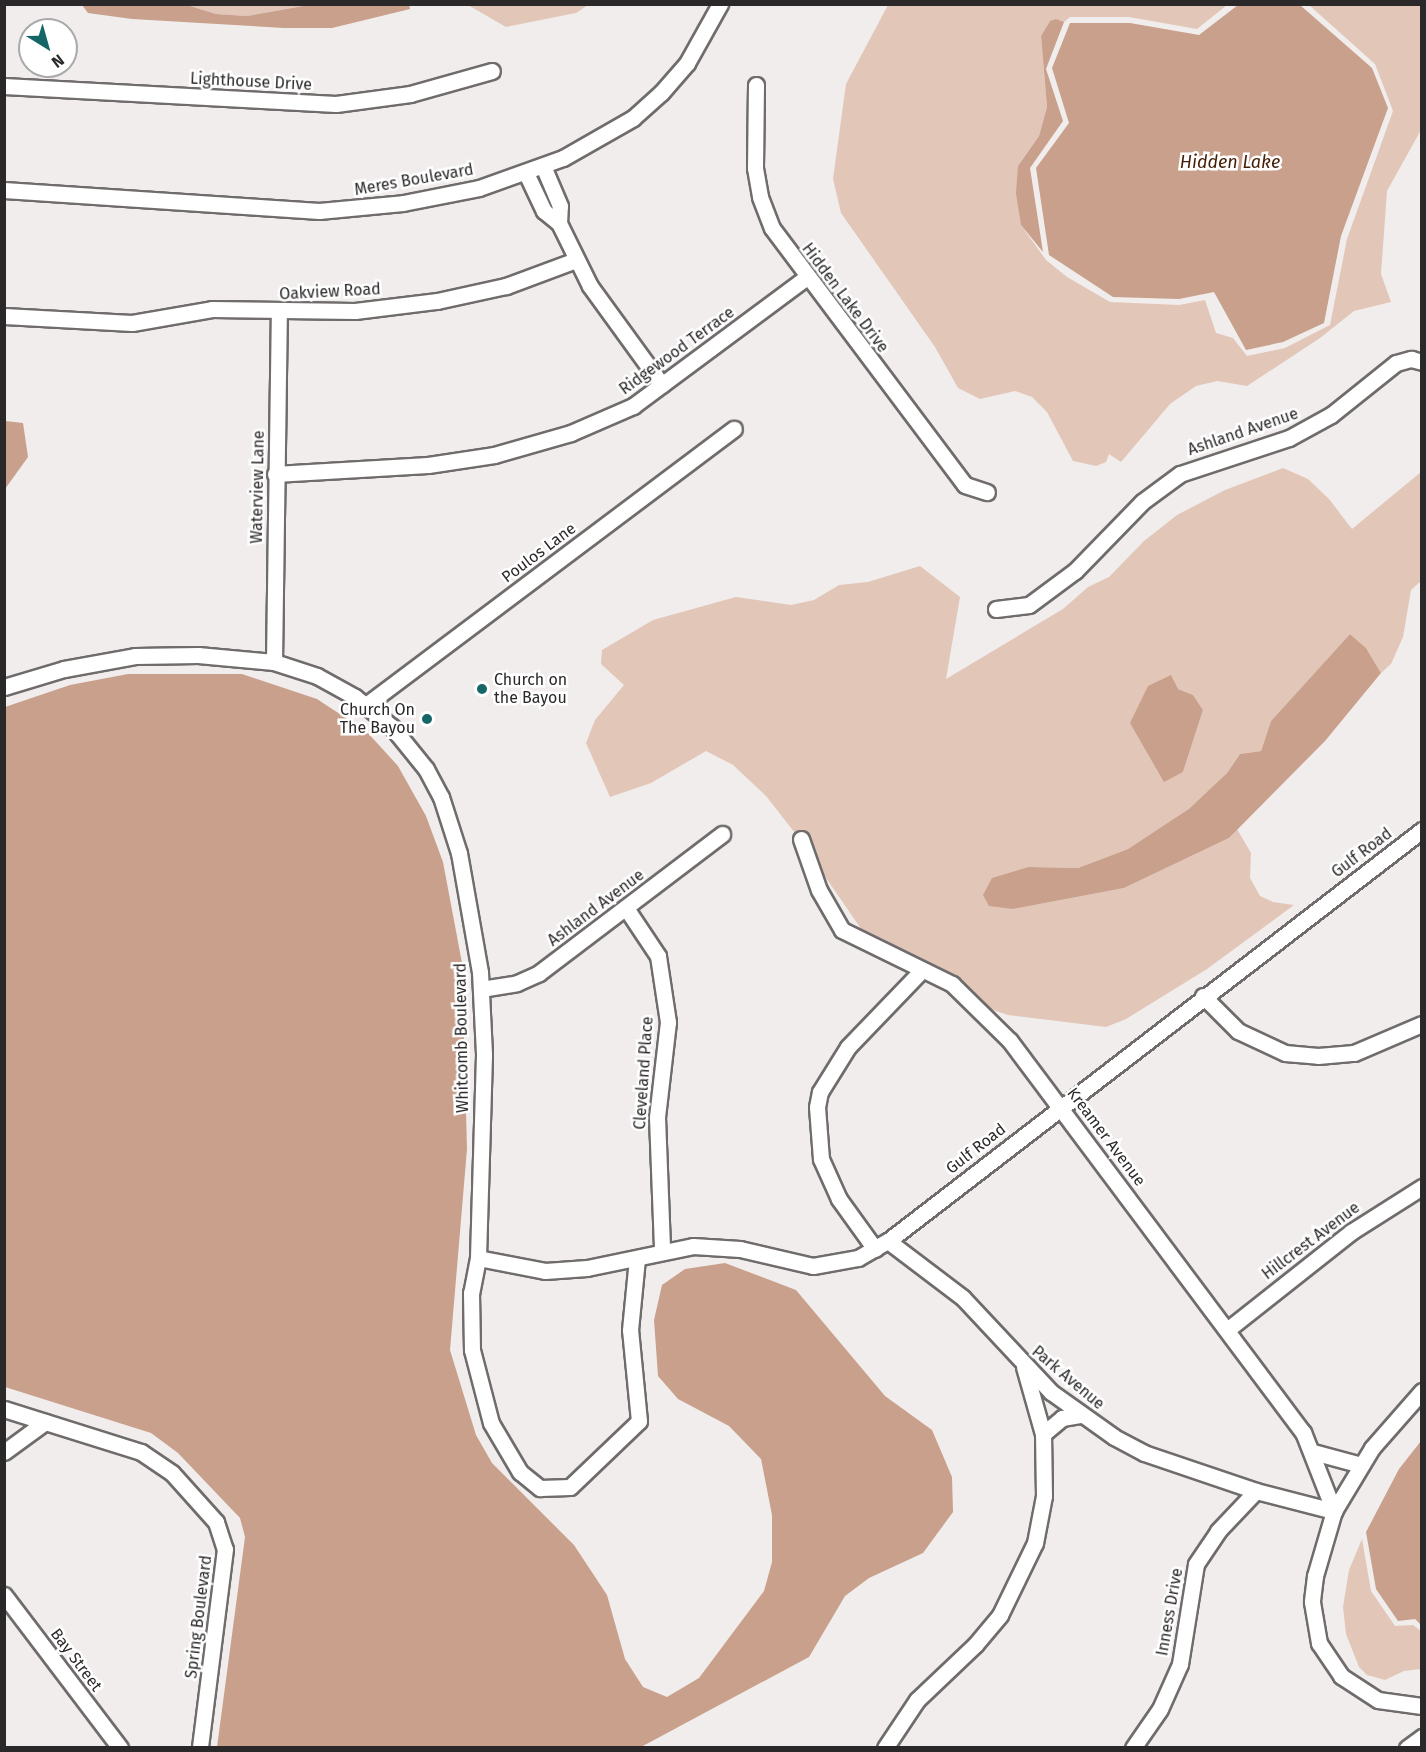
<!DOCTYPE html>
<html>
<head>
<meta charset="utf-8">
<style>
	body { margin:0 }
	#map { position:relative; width:1426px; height:1752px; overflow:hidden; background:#f1edec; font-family:"Fira Sans",sans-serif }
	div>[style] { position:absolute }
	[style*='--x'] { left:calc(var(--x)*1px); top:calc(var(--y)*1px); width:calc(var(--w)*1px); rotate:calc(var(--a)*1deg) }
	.green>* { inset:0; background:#e2c6b8 }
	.water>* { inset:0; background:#c8a08b }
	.roads { filter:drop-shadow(2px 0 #6f6c6b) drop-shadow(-2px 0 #6f6c6b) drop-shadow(0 2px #6f6c6b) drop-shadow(0 -2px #6f6c6b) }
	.minor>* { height:15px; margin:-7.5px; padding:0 7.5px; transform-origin:7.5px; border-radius:7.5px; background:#fff }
	.dots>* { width:16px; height:16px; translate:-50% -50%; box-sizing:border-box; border:3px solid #fff; border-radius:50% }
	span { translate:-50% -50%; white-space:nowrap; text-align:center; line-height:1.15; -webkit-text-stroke:5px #fff; paint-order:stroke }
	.street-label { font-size:16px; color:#2a2828 }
	.poi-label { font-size:16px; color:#2a2828 }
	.left { translate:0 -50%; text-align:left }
	.right { translate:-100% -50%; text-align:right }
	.water-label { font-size:18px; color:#451e06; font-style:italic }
	.frame { position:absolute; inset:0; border:6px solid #2a2828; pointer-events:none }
	.north { position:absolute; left:18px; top:18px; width:60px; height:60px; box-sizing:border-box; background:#fff; border:2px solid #aaa9a9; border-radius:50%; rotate:143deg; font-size:16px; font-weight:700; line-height:24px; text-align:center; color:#2a2828 }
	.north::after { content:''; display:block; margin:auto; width:21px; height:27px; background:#166567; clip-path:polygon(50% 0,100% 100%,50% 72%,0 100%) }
</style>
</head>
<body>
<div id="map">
	<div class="green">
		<div style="clip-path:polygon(187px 5px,309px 5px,247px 16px,216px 14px)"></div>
		<div style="clip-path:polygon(468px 5px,588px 5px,576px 13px,506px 27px)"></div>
		<div style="clip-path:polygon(888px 5px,1227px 5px,1197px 29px,1129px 17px,1070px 17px,1064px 22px,1050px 21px,1041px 36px,1047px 107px,1039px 136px,1018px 166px,1021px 225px,1046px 260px,1067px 277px,1110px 302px,1179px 305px,1205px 300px,1216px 333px,1233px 338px,1247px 356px,1285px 348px,1330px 325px,1347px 239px,1393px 111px,1375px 64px,1309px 5px,1421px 5px,1421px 130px,1387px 191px,1381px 274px,1391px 302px,1354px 311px,1320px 338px,1247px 386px,1217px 381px,1196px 386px,1170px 404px,1121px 462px,1109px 454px,1106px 462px,1096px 466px,1073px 461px,1047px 412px,1032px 397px,1015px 391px,980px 399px,958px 388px,935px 347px,841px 213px,833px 179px,846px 84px)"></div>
		<div style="clip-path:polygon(evenodd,1283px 468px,1308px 479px,1329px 499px,1352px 529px,1421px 472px,1421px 581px,1411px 590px,1403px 637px,1391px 664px,1381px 673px,1366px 648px,1350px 634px,1271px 721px,1261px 751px,1240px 754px,1227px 773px,1189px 810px,1128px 849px,1078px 868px,1029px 867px,1013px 909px,1124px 888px,1229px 838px,1237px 829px,1251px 853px,1250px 878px,1260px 896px,1273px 902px,1294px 905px,1207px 969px,1126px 1019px,1106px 1027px,1008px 1015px,987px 1008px,954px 978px,866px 936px,815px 862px,804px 831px,795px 833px,766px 796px,733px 765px,706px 751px,651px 783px,610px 797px,586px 743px,595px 720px,624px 685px,601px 664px,602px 650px,653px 620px,736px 597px,791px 605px,814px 600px,839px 585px,868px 582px,920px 566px,960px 597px,946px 679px,1063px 609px,1088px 587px,1109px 577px,1144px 541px,1177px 515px,1225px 490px,1283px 468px,1178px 689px,1193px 695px,1203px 710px,1183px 772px,1178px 689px)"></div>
		<div style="clip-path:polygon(1362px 1539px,1371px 1591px,1395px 1626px,1413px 1625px,1421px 1631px,1421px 1669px,1404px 1671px,1385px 1680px,1367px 1675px,1359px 1667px,1346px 1634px,1343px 1607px,1349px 1570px)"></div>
	</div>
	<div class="water">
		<div style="clip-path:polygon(309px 5px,409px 4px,410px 9px,332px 28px,284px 28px,132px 19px,88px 13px,82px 5px,187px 5px,216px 14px,247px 16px)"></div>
		<div style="clip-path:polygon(1238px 5px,1300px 5px,1372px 68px,1388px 108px,1341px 236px,1324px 323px,1283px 342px,1246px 350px,1214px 292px,1179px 299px,1113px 297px,1049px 255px,1036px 168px,1069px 123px,1052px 68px,1070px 23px,1130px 23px,1199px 35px)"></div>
		<div style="clip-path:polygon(1056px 19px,1064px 22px,1046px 69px,1063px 121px,1030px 168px,1043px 252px,1021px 225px,1016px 193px,1018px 166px,1039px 136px,1047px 107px,1041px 36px,1050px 21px)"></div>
		<div style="clip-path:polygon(5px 421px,23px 423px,28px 457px,5px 489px)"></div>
		<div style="clip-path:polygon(1350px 634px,1366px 648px,1381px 673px,1325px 741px,1229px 838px,1124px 888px,1013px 909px,989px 906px,983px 895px,992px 878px,1029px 867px,1078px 868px,1128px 849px,1189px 809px,1227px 773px,1240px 754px,1261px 751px,1271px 721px)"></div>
		<div style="clip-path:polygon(128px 674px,242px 674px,317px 699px,367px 732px,398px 766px,426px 816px,443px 862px,462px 963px,467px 1149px,450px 1350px,476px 1435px,492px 1463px,574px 1545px,607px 1595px,625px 1659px,643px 1687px,667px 1697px,699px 1678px,764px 1591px,772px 1562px,772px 1515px,761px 1459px,729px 1426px,678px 1399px,658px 1376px,654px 1320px,662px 1285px,685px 1269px,725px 1263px,796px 1290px,885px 1396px,932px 1430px,952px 1477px,953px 1512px,923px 1553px,869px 1578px,845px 1596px,809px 1657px,641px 1747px,217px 1747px,245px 1537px,240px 1518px,178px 1453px,151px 1433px,5px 1387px,5px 707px,70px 685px)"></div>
		<div style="clip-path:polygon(1171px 675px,1178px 689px,1193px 695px,1203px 710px,1183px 772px,1164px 782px,1130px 723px,1148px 686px)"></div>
		<div style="clip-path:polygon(1421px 1441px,1421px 1625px,1415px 1619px,1398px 1621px,1376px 1589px,1366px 1532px,1399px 1469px)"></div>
	</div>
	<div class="roads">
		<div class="minor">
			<div style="--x:756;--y:85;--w:83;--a:90.7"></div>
			<div style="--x:755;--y:168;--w:29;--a:80"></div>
			<div style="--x:760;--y:197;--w:33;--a:69"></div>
			<div style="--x:772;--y:228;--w:321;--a:53.1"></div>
			<div style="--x:965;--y:485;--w:23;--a:18"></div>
			<div style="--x:4;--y:86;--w:332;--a:3.1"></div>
			<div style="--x:336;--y:104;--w:75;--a:-7.7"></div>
			<div style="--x:410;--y:94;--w:85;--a:-15.7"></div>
			<div style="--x:526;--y:173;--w:42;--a:64.7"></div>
			<div style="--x:544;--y:211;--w:19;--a:39"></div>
			<div style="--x:559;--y:223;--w:17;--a:-87"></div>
			<div style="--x:560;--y:206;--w:43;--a:-113"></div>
			<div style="--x:4;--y:190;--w:316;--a:3.8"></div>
			<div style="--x:319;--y:211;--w:84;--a:-5.4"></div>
			<div style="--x:403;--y:203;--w:77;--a:-11.2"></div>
			<div style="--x:479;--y:188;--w:89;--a:-19.7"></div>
			<div style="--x:563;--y:158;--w:81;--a:-29.7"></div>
			<div style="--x:633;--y:118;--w:38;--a:-42"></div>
			<div style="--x:661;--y:93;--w:40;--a:-49"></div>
			<div style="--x:687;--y:63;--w:68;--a:-60.8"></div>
			<div style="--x:559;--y:223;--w:70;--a:63.8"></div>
			<div style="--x:590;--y:286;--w:122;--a:54"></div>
			<div style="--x:4;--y:316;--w:128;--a:3.1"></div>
			<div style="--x:132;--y:323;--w:81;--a:-9.9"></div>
			<div style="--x:212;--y:309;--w:143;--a:0.8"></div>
			<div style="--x:355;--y:311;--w:83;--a:-7"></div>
			<div style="--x:437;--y:301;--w:71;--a:-12.3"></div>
			<div style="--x:506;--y:286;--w:75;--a:-20.4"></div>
			<div style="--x:275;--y:474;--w:153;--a:-3.4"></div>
			<div style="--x:428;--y:465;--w:67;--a:-8.6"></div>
			<div style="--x:494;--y:455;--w:80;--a:-15.9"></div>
			<div style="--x:571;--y:433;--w:68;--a:-23.5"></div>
			<div style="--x:633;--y:406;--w:217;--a:-36.6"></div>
			<div style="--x:996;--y:609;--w:33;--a:-7"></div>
			<div style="--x:1029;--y:605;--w:57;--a:-36.5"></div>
			<div style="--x:1075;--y:571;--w:96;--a:-45.8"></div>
			<div style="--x:1142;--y:502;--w:47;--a:-36.4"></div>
			<div style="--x:1180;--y:474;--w:115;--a:-18.3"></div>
			<div style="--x:1289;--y:438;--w:48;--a:-28.7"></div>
			<div style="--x:1331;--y:415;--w:83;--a:-38.7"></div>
			<div style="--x:1396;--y:363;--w:16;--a:-15"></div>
			<div style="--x:1411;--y:359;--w:11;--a:15"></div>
			<div style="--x:274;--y:662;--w:349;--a:-89.2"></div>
			<div style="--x:4;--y:687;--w:63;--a:-16.7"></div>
			<div style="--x:64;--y:669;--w:72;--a:-10.4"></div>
			<div style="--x:135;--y:656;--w:63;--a:-0.9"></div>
			<div style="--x:198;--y:655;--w:76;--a:5.3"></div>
			<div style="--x:274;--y:662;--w:45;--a:18"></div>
			<div style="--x:317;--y:676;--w:43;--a:28.9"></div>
			<div style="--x:355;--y:697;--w:48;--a:39"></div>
			<div style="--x:392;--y:727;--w:54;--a:51"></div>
			<div style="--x:426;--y:769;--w:32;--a:62"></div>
			<div style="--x:441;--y:797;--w:59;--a:72.2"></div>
			<div style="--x:459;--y:853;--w:121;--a:80"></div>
			<div style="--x:480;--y:972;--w:83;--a:87.2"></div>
			<div style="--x:484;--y:1055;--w:203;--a:91.7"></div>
			<div style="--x:478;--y:1258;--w:36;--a:101"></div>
			<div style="--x:471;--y:1293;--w:57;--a:89"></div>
			<div style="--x:472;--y:1350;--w:75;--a:75.4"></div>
			<div style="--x:491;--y:1423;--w:57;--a:59.4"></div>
			<div style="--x:520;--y:1472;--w:26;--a:39"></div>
			<div style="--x:540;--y:1488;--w:30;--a:-2"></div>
			<div style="--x:570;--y:1487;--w:95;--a:-43.7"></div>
			<div style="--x:639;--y:1421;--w:91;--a:-95.6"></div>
			<div style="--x:630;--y:1330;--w:72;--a:-84.4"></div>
			<div style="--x:366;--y:705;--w:460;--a:-36.9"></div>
			<div style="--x:801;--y:839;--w:54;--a:70.6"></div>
			<div style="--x:819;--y:890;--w:46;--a:60.1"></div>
			<div style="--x:842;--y:930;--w:123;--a:26.1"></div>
			<div style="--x:952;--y:984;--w:81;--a:44.5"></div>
			<div style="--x:1010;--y:1041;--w:489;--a:53.2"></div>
			<div style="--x:1303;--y:1432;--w:85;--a:68.6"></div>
			<div style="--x:626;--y:908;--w:58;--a:56.3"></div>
			<div style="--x:658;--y:956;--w:67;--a:81.4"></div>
			<div style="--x:668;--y:1022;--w:96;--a:96.6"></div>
			<div style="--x:657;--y:1117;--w:133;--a:87.8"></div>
			<div style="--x:481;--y:989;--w:36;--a:-9"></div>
			<div style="--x:517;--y:983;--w:24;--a:-24"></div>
			<div style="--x:539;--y:973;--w:230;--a:-37.2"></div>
			<div style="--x:1203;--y:996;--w:49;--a:45"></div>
			<div style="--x:1238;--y:1031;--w:52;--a:25.1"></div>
			<div style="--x:1285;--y:1053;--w:33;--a:5"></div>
			<div style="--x:1318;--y:1056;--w:36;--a:-5"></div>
			<div style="--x:1354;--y:1053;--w:74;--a:-23.1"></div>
			<div style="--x:888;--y:1241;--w:94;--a:37.2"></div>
			<div style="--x:963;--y:1298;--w:129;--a:46.9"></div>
			<div style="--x:1051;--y:1392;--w:77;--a:35.5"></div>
			<div style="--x:1114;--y:1437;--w:34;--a:28"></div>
			<div style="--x:1144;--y:1453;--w:118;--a:18.7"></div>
			<div style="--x:1256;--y:1491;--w:81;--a:14.4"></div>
			<div style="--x:875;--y:1249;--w:62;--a:-125.8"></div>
			<div style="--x:839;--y:1199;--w:44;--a:-114.2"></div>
			<div style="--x:821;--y:1159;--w:52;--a:-94.4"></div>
			<div style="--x:817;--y:1107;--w:15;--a:-79"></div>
			<div style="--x:820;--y:1092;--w:53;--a:-58.1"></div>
			<div style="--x:848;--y:1047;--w:107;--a:-46.1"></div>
			<div style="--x:478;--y:1258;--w:68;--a:11"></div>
			<div style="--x:545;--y:1271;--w:42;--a:-4.1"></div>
			<div style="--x:587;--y:1268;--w:108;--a:-11.7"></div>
			<div style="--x:693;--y:1246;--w:47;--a:3.7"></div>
			<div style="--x:740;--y:1249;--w:75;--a:13.1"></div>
			<div style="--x:813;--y:1266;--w:46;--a:-10.1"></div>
			<div style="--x:858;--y:1258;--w:34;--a:-30"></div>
			<div style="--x:888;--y:1241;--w:674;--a:-37.58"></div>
			<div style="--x:1227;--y:1330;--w:158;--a:-38.3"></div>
			<div style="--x:1351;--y:1232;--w:84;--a:-32.4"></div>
			<div style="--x:1422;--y:1391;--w:76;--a:131.3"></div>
			<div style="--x:1372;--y:1448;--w:74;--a:121.1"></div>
			<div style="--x:1334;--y:1511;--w:68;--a:106.3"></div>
			<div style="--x:1315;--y:1576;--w:26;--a:97"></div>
			<div style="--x:1312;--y:1602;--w:42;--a:80.3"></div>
			<div style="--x:1319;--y:1643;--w:40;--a:56"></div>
			<div style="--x:1341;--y:1676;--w:44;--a:33"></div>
			<div style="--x:1378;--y:1700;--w:44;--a:7.8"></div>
			<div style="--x:4;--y:1409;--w:144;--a:17.4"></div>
			<div style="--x:141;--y:1452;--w:37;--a:34"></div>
			<div style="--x:172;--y:1473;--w:66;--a:48.1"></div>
			<div style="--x:216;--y:1522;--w:28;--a:72"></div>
			<div style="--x:225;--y:1549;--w:201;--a:97.2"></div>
			<div style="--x:1043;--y:1434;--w:25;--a:-40"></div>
			<div style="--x:1062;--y:1418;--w:18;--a:-9"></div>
			<div style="--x:4;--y:1452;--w:51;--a:-36.2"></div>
			<div style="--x:1313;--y:1452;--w:50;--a:15.2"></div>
			<div style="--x:4;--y:1595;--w:192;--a:52.8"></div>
			<div style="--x:885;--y:1748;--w:58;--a:-56.3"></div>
			<div style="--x:917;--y:1700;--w:80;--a:-43.5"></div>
			<div style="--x:975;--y:1645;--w:39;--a:-50"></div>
			<div style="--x:1000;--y:1615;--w:80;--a:-64.1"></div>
			<div style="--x:1035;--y:1543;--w:48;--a:-79.2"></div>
			<div style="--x:1044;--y:1496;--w:62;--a:-90.9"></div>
			<div style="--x:1043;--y:1434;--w:70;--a:-105.8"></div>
			<div style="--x:1133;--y:1748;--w:47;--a:-55.3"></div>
			<div style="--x:1160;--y:1709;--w:49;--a:-66"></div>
			<div style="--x:1180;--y:1664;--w:101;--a:-80.9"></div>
			<div style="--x:1196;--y:1564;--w:40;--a:-56"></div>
			<div style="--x:1218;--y:1531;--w:55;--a:-46.5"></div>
			<div style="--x:1407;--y:1748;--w:19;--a:-36"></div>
		</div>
	</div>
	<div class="dots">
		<div style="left:482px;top:689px;background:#166567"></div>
		<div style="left:427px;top:719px;background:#166567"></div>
	</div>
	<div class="street-label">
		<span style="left:251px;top:82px;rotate:3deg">Lighthouse Drive</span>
		<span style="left:414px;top:180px;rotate:-10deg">Meres Boulevard</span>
		<span style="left:330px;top:292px;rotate:-3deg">Oakview Road</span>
		<span style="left:845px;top:298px;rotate:53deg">Hidden Lake Drive</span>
		<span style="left:677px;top:351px;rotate:-36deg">Ridgewood Terrace</span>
		<span style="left:1243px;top:432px;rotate:-19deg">Ashland Avenue</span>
		<span style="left:258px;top:487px;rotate:-89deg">Waterview Lane</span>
		<span style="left:539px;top:553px;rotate:-37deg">Poulos Lane</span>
		<span style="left:1362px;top:853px;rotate:-37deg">Gulf Road</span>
		<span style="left:596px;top:908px;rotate:-37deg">Ashland Avenue</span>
		<span style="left:462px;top:1038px;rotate:-91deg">Whitcomb Boulevard</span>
		<span style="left:644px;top:1073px;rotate:-86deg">Cleveland Place</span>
		<span style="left:1106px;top:1137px;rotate:53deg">Kreamer Avenue</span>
		<span style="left:976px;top:1149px;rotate:-38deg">Gulf Road</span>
		<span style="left:1311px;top:1241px;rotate:-37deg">Hillcrest Avenue</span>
		<span style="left:1068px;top:1378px;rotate:40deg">Park Avenue</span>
		<span style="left:1170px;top:1612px;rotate:-80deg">Inness Drive</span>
		<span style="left:199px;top:1617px;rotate:-83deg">Spring Boulevard</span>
		<span style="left:76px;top:1660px;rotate:53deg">Bay Street</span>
	</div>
	<div class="poi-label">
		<span class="left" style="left:494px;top:689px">Church on<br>the Bayou</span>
		<span class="right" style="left:415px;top:719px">Church On<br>The Bayou</span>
	</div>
	<div class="water-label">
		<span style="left:1230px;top:162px">Hidden Lake</span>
	</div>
	<div class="frame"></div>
	<div class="north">N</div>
</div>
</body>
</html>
